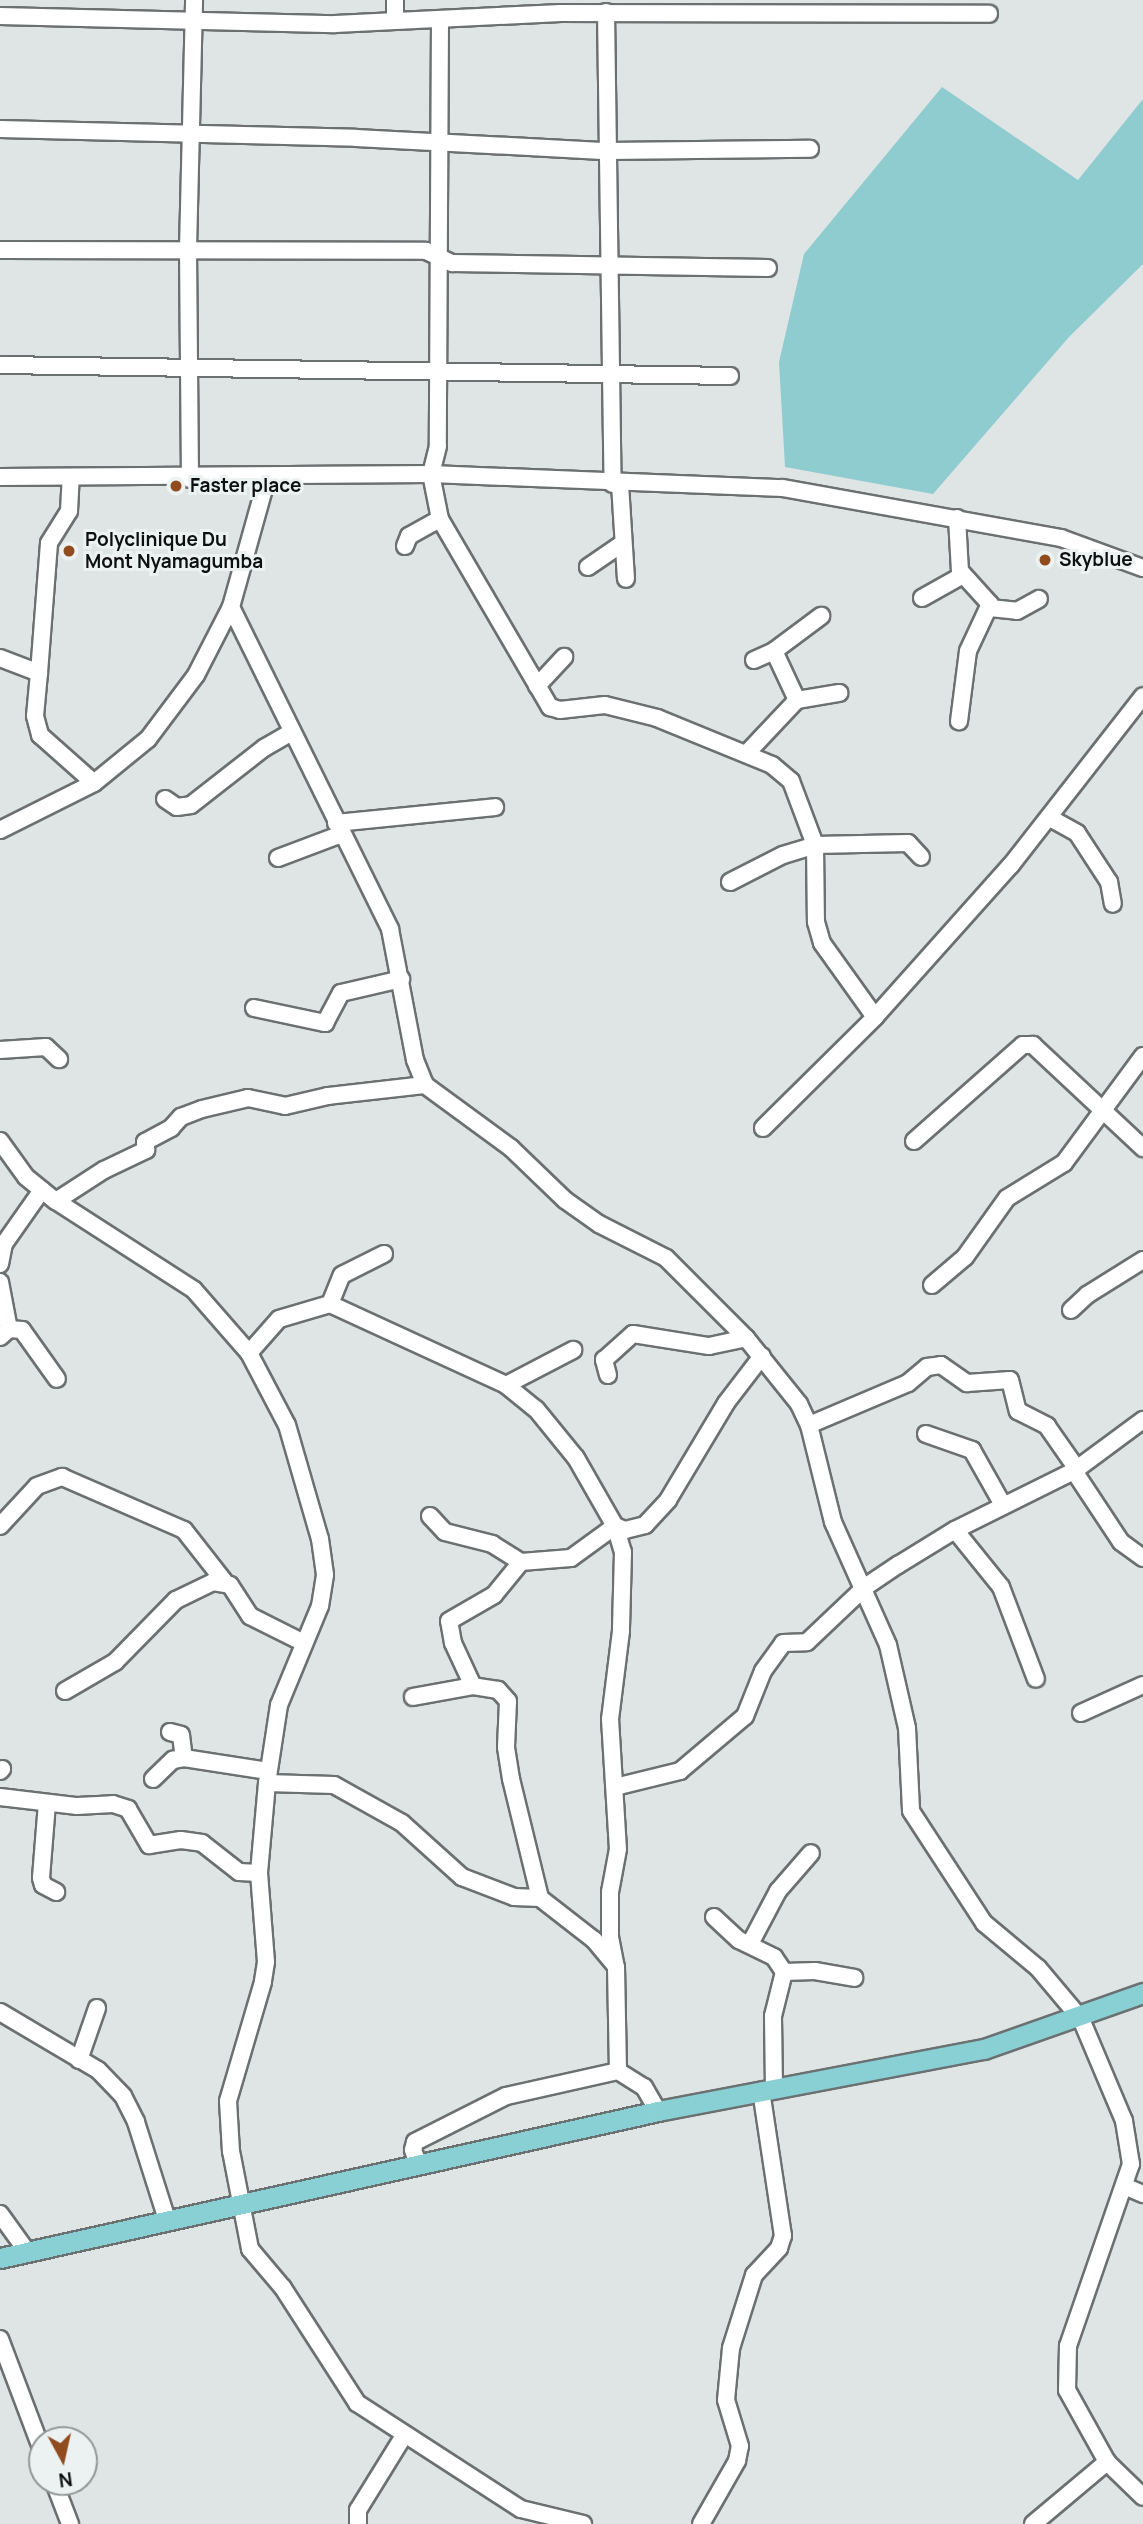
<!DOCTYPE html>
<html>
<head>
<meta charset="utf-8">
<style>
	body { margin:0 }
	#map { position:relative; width:1143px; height:2524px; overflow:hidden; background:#dfe5e5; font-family:Manrope,sans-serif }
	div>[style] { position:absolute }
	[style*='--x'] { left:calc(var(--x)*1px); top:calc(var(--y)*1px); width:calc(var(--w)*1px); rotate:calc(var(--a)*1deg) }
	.green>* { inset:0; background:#8eccd0 }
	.roads { filter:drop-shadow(2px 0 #6b7071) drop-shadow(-2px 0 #6b7071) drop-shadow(0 2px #6b7071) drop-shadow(0 -2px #6b7071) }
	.minor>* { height:16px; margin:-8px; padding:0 8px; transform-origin:8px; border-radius:8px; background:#fff }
	.major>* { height:19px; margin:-9.5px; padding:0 9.5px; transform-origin:9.5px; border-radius:9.5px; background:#89d0d4 }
	.dots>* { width:19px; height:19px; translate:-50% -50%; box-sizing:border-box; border:4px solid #ecf2f2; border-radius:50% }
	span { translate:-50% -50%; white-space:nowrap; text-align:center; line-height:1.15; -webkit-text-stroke:6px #ecf2f2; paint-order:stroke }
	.poi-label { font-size:19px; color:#0d0f10; font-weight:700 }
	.left { translate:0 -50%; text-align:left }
	.north { position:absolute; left:28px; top:2426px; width:70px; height:70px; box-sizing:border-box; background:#ecf2f2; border:2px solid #939798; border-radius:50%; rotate:172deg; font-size:19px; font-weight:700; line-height:28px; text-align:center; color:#0d0f10 }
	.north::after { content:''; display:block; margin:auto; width:24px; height:32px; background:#904c1f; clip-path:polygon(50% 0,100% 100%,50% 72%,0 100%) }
</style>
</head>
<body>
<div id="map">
	<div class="green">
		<div style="clip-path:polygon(942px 87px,1078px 180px,1143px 99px,1143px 264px,1069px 337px,933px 494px,785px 467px,779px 362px,804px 254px)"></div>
	</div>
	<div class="roads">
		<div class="minor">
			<div style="--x:395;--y:0;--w:20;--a:90"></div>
			<div style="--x:606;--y:12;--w:472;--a:89.2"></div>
			<div style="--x:0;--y:16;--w:335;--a:1.4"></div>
			<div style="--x:335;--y:24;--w:226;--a:-2.8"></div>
			<div style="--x:561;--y:13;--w:428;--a:0.1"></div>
			<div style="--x:440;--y:20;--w:426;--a:90.3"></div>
			<div style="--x:438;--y:446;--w:29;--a:104"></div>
			<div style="--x:431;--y:474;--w:46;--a:78.7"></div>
			<div style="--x:440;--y:519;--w:218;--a:59.7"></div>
			<div style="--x:550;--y:707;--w:10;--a:17"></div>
			<div style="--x:560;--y:710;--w:45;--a:-6.3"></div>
			<div style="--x:605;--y:705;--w:54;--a:14"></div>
			<div style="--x:657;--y:718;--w:124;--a:22.2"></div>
			<div style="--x:772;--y:765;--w:25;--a:40"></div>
			<div style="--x:791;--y:781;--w:68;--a:69.4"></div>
			<div style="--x:815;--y:845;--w:77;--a:89.3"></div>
			<div style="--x:816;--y:922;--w:22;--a:74"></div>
			<div style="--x:822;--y:943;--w:91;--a:54.4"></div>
			<div style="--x:0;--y:129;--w:356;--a:1.4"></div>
			<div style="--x:356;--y:138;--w:251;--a:3"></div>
			<div style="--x:607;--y:151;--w:203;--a:-0.6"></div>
			<div style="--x:0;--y:250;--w:426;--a:0.1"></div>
			<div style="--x:426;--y:251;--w:29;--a:25"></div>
			<div style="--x:452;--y:263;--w:316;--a:0.9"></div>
			<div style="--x:0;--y:365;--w:730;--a:0.86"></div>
			<div style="--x:0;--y:477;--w:431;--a:-0.4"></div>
			<div style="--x:431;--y:474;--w:352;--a:2.3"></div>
			<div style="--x:783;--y:488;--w:282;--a:10.2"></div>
			<div style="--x:1061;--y:538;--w:87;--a:20.1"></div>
			<div style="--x:267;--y:478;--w:134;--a:105.6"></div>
			<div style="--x:231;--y:607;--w:359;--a:63.7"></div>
			<div style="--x:390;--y:929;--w:133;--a:79.2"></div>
			<div style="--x:415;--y:1060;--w:27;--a:68"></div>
			<div style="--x:425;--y:1085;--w:107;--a:36.2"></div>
			<div style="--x:511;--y:1148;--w:75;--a:43.9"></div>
			<div style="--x:565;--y:1200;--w:42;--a:35.2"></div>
			<div style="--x:599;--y:1224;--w:75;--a:26.9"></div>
			<div style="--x:666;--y:1258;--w:113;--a:45"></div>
			<div style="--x:746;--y:1338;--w:85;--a:51.2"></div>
			<div style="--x:799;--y:1404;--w:23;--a:65"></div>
			<div style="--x:809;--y:1425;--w:100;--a:76.1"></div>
			<div style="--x:833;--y:1522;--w:135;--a:65.9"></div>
			<div style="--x:888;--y:1645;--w:85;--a:77.1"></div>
			<div style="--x:907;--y:1728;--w:83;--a:87.2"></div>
			<div style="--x:911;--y:1811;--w:134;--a:56.9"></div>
			<div style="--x:984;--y:1923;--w:70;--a:39.8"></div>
			<div style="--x:1038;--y:1968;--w:67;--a:49.9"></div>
			<div style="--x:1081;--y:2019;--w:111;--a:67.1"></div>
			<div style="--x:1124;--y:2121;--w:44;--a:80.8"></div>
			<div style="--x:1131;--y:2164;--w:193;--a:109.1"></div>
			<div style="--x:1068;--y:2346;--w:44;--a:91.3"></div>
			<div style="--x:1067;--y:2390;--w:82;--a:60.9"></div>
			<div style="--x:1107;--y:2462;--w:50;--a:44.2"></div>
			<div style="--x:190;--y:479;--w:230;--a:-90.5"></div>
			<div style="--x:188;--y:249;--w:249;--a:-88.6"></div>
			<div style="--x:620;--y:484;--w:95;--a:86.4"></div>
			<div style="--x:957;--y:518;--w:53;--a:86.8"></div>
			<div style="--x:960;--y:571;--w:45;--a:47.7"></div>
			<div style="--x:990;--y:604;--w:52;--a:115.1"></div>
			<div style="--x:968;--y:651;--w:71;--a:97.3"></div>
			<div style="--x:405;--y:546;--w:11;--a:-68"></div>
			<div style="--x:409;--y:536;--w:35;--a:-29"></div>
			<div style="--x:588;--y:567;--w:42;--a:-34.4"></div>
			<div style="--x:922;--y:598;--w:47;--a:-29.3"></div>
			<div style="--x:990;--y:608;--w:27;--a:6"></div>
			<div style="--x:1017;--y:611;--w:25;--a:-29"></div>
			<div style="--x:774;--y:651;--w:54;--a:64.9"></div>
			<div style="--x:797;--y:700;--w:43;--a:-9.5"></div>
			<div style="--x:0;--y:658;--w:42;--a:21"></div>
			<div style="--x:39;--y:673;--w:43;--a:95.3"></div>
			<div style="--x:35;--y:716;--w:20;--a:75"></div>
			<div style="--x:40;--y:735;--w:72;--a:41.6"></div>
			<div style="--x:754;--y:660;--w:22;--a:-24"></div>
			<div style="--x:774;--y:651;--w:59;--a:-36.7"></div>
			<div style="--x:39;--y:673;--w:130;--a:-85.6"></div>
			<div style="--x:49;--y:543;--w:38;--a:-58"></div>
			<div style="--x:69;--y:511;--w:33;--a:-87"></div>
			<div style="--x:537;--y:686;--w:40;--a:-47"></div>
			<div style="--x:747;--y:753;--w:73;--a:-46.7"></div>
			<div style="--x:165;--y:799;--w:14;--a:34"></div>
			<div style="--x:177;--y:807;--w:14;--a:-8"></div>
			<div style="--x:191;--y:805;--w:93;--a:-38"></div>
			<div style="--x:264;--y:748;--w:32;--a:-30"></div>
			<div style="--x:1050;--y:818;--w:31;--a:29"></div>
			<div style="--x:1077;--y:833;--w:59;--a:56.9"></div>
			<div style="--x:1109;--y:882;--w:22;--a:80"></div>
			<div style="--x:336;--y:823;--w:160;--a:-5.7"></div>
			<div style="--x:0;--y:830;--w:105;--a:-26.6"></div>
			<div style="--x:94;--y:783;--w:70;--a:-39.2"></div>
			<div style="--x:148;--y:739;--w:80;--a:-53.1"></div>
			<div style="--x:196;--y:675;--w:76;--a:-62.8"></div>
			<div style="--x:278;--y:858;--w:68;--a:-20.6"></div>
			<div style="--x:730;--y:882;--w:59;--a:-27"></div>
			<div style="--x:783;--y:855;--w:34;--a:-17"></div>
			<div style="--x:815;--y:845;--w:93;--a:-1.2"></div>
			<div style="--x:908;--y:843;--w:19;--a:47"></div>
			<div style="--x:254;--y:1008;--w:73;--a:11.9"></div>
			<div style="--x:325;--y:1023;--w:34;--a:-62"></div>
			<div style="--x:341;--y:993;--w:62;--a:-13.1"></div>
			<div style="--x:0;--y:1050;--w:46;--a:-3.7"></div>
			<div style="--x:46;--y:1047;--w:18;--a:43"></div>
			<div style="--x:763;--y:1128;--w:158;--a:-44.7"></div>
			<div style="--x:875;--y:1017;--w:204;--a:-48.2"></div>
			<div style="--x:1011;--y:865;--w:214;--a:-52"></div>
			<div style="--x:0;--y:1141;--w:44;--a:54.2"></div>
			<div style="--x:26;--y:1177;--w:38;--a:39"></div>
			<div style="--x:56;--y:1201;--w:164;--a:32.8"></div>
			<div style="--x:194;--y:1290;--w:84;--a:48.9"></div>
			<div style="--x:249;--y:1353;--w:81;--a:62.2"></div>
			<div style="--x:287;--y:1425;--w:119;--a:73.9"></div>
			<div style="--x:320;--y:1539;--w:36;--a:82"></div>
			<div style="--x:325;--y:1575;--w:31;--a:99"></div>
			<div style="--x:320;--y:1606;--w:107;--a:112.5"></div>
			<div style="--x:279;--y:1705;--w:79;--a:98.7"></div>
			<div style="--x:267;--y:1783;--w:90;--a:95.1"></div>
			<div style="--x:259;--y:1873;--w:89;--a:85.5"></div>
			<div style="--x:266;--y:1962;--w:20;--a:99"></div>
			<div style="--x:263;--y:1982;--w:124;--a:106.4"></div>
			<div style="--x:228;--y:2101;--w:50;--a:86.6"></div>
			<div style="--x:231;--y:2151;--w:100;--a:79"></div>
			<div style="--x:250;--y:2249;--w:51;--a:49.8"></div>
			<div style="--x:283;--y:2288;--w:137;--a:57.2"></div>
			<div style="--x:357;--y:2403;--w:195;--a:32.9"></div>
			<div style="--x:521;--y:2509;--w:64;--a:13.6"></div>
			<div style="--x:914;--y:1141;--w:145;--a:-41.4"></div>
			<div style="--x:1023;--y:1045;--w:10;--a:0"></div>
			<div style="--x:1033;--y:1045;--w:151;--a:43.1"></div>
			<div style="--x:56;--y:1201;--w:57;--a:-32.9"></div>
			<div style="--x:104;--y:1170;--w:47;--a:-25.5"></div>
			<div style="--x:146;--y:1150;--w:8;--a:-97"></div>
			<div style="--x:145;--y:1142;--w:30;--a:-28"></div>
			<div style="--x:171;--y:1128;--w:15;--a:-48"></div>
			<div style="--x:181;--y:1117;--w:22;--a:-21"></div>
			<div style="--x:202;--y:1109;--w:47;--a:-13.4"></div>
			<div style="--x:248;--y:1098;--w:38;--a:12"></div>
			<div style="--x:285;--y:1106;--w:44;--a:-13.1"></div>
			<div style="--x:328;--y:1096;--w:98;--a:-6.5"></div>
			<div style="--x:0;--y:1264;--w:20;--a:-79"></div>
			<div style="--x:4;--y:1244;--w:66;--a:-54.9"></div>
			<div style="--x:0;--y:1282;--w:48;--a:79.2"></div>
			<div style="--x:9;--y:1329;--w:12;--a:138"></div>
			<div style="--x:932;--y:1285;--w:43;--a:-40.3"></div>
			<div style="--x:965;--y:1257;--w:72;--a:-54.6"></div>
			<div style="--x:1007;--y:1198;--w:67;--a:-31.6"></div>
			<div style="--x:1064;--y:1163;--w:133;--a:-53.6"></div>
			<div style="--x:330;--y:1304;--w:31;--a:-68"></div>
			<div style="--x:342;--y:1275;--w:47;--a:-26.6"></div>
			<div style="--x:1071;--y:1310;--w:22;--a:-43"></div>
			<div style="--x:1087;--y:1295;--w:66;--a:-32"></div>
			<div style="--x:9;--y:1329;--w:13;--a:4"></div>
			<div style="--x:22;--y:1330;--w:60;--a:54.5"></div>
			<div style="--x:249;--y:1353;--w:45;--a:-48.6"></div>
			<div style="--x:279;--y:1319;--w:53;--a:-16.4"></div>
			<div style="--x:330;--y:1304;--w:194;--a:24.7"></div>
			<div style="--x:506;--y:1385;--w:38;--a:39"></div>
			<div style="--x:536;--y:1409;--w:63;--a:50.8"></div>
			<div style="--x:576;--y:1458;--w:78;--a:60.2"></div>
			<div style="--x:615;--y:1526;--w:27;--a:73"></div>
			<div style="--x:623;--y:1552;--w:79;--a:91.5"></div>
			<div style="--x:621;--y:1631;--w:89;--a:97.1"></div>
			<div style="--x:610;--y:1719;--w:130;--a:86.5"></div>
			<div style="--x:618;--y:1849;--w:44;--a:100.5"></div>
			<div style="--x:610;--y:1892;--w:45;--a:90"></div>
			<div style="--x:610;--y:1937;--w:31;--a:79"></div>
			<div style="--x:616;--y:1967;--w:104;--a:88.9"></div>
			<div style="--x:618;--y:2071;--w:115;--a:167.4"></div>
			<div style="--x:506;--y:2096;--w:102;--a:153.2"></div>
			<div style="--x:415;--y:2142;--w:8;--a:104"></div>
			<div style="--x:413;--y:2150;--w:15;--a:70"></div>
			<div style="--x:608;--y:1375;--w:16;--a:-105"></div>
			<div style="--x:604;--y:1360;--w:39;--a:-42"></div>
			<div style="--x:633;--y:1334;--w:77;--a:9"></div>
			<div style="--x:709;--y:1346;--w:38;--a:-12"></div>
			<div style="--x:506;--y:1385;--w:76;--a:-27.6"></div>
			<div style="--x:809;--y:1425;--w:108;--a:-23"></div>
			<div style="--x:908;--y:1383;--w:25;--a:-40"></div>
			<div style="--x:927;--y:1367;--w:14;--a:-8"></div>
			<div style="--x:941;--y:1365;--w:32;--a:35"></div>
			<div style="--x:967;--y:1383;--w:43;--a:-4"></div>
			<div style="--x:1010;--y:1380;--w:32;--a:76"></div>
			<div style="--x:1018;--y:1411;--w:33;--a:27"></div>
			<div style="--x:1047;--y:1426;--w:52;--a:55.1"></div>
			<div style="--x:926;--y:1434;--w:49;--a:19.2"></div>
			<div style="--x:972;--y:1450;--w:63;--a:60.6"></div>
			<div style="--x:1074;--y:1471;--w:85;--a:56.5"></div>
			<div style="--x:1121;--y:1542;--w:27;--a:36"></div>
			<div style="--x:430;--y:1516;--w:22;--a:47"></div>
			<div style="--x:445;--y:1532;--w:49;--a:14.3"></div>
			<div style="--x:492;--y:1544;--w:34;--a:32"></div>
			<div style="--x:0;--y:1526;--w:54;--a:-47.2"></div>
			<div style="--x:37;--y:1486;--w:27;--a:-20"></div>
			<div style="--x:62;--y:1477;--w:133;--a:23.5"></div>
			<div style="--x:184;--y:1530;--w:65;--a:51.9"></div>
			<div style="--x:955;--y:1530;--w:73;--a:51.1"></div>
			<div style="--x:1001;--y:1587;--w:98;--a:69.2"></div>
			<div style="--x:65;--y:1691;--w:58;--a:-30.1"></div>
			<div style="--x:115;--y:1662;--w:87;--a:-45.5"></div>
			<div style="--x:176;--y:1600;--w:41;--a:-25.9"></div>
			<div style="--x:213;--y:1582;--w:17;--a:10"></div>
			<div style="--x:230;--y:1585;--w:37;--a:57"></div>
			<div style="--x:250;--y:1616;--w:60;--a:26.6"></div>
			<div style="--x:413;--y:1697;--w:61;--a:-10.4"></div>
			<div style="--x:1081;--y:1713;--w:68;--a:-24.3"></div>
			<div style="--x:170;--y:1732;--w:11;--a:15"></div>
			<div style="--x:181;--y:1735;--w:23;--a:83"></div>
			<div style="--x:0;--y:1771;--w:3;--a:-45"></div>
			<div style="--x:153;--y:1779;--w:28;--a:-44"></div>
			<div style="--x:173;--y:1760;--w:11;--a:-10"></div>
			<div style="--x:184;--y:1758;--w:85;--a:8.8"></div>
			<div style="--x:267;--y:1783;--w:67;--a:1.7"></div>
			<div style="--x:334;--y:1785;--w:78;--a:29.2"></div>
			<div style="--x:402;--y:1823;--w:81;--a:42"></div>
			<div style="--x:462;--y:1877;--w:56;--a:21"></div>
			<div style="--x:514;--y:1897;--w:26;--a:2"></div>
			<div style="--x:615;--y:1787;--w:67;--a:-13.8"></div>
			<div style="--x:680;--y:1771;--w:85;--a:-40.2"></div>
			<div style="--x:745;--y:1716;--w:48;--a:-68.2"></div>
			<div style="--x:763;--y:1671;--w:34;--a:-54"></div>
			<div style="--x:783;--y:1643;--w:24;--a:-2"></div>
			<div style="--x:807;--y:1642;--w:80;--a:-43.5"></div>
			<div style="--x:865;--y:1587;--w:40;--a:-34"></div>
			<div style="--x:898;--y:1565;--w:67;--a:-31.6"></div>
			<div style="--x:955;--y:1530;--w:133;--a:-26.4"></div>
			<div style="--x:1074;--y:1471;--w:86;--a:-36.5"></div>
			<div style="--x:0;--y:1797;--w:78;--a:6.7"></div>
			<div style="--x:77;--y:1806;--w:36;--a:-3"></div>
			<div style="--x:113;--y:1804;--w:16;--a:18"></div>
			<div style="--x:128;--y:1809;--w:42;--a:59.7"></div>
			<div style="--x:149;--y:1845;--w:32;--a:-9"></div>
			<div style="--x:181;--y:1840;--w:21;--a:8"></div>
			<div style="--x:202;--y:1843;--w:47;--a:38.1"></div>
			<div style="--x:239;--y:1872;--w:20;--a:3"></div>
			<div style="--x:47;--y:1803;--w:75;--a:94.6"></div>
			<div style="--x:41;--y:1878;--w:7;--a:74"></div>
			<div style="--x:43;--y:1885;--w:15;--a:28"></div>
			<div style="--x:714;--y:1917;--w:34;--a:43"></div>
			<div style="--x:739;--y:1940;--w:39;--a:26"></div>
			<div style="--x:774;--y:1957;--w:18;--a:56"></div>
			<div style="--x:751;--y:1942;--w:58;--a:-62.1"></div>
			<div style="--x:778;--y:1891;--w:50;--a:-49"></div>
			<div style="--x:615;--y:1965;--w:33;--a:-130"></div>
			<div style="--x:594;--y:1940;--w:68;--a:-142.1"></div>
			<div style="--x:540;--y:1898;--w:122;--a:-103.7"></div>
			<div style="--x:511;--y:1779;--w:32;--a:-99"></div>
			<div style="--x:506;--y:1747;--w:46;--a:-87.5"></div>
			<div style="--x:508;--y:1701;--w:15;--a:-132"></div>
			<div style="--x:498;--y:1690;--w:25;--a:-171"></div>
			<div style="--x:473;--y:1686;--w:47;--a:-114.9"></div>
			<div style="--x:453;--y:1643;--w:22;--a:-100"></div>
			<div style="--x:449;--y:1621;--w:52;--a:-30"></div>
			<div style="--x:494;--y:1595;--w:43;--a:-50.7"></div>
			<div style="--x:521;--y:1562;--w:50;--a:-4.6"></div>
			<div style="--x:571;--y:1558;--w:54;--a:-36"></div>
			<div style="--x:615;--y:1526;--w:11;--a:22"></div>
			<div style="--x:625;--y:1530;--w:21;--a:-14"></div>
			<div style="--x:645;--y:1525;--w:34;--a:-47"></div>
			<div style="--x:668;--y:1500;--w:113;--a:-59.1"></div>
			<div style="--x:726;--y:1403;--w:59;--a:-52.5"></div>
			<div style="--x:0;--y:2012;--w:114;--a:30.6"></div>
			<div style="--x:98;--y:2070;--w:36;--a:46"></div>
			<div style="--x:123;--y:2096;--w:29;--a:63"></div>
			<div style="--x:136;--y:2122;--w:103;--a:72.4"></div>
			<div style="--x:79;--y:2060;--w:55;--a:-70.9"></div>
			<div style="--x:618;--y:2071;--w:31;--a:32"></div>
			<div style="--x:644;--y:2087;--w:28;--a:60"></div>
			<div style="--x:774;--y:2089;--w:73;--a:-90.8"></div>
			<div style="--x:773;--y:2016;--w:45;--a:-76"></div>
			<div style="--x:784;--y:1972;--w:31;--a:-2"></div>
			<div style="--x:815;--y:1971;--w:40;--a:10"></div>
			<div style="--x:1124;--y:2186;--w:21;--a:23"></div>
			<div style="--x:0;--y:2214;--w:44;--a:54.2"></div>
			<div style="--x:0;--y:2339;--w:119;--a:69.3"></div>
			<div style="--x:54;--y:2482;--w:45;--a:69.1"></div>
			<div style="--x:358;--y:2524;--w:14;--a:-90"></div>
			<div style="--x:358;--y:2510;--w:86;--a:-58.3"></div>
			<div style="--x:701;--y:2524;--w:73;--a:-60.3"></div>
			<div style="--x:737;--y:2461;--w:15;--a:-79"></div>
			<div style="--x:740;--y:2446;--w:48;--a:-106.9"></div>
			<div style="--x:726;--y:2400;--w:52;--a:-84.5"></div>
			<div style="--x:731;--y:2348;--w:77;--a:-72.5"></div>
			<div style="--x:754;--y:2275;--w:37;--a:-47"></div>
			<div style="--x:779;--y:2248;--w:13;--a:-72"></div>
			<div style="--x:783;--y:2236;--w:147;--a:-98.6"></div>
			<div style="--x:1033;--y:2524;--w:97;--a:-40"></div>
		</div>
		<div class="major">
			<div style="--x:0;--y:2258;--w:674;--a:-12.59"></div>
			<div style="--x:658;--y:2111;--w:332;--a:-10.8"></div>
			<div style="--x:984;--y:2049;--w:169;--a:-19.4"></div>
		</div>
	</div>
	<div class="dots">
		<div style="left:176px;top:486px;background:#904c1f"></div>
		<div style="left:69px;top:551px;background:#904c1f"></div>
		<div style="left:1045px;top:560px;background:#904c1f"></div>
	</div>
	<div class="poi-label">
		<span class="left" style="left:190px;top:486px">Faster place</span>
		<span class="left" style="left:85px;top:551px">Polyclinique Du<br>Mont Nyamagumba</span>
		<span class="left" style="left:1059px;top:560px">Skyblue</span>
	</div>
	<div class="north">N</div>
</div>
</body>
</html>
